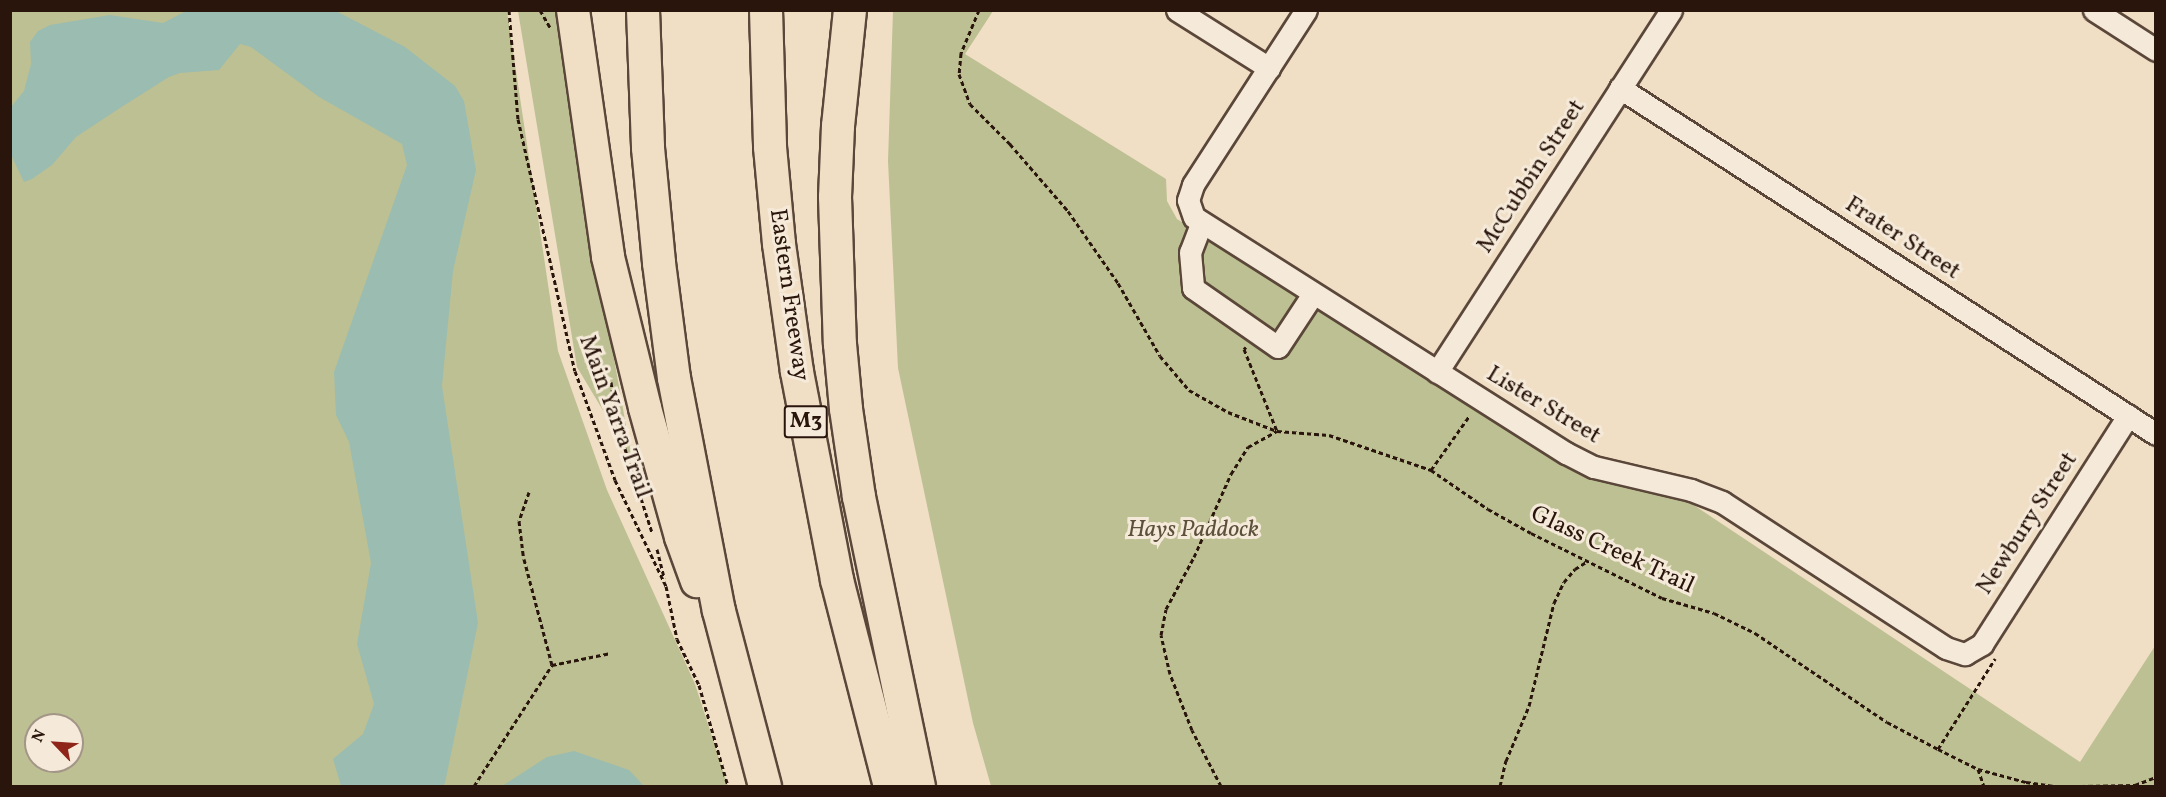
<!DOCTYPE html>
<html>
<head>
<meta charset="utf-8">
<style>
	body { margin:0 }
	#map { position:relative; width:2166px; height:797px; overflow:hidden; background:#f0dec5; font-family:Vollkorn,serif }
	div>[style] { position:absolute }
	[style*='--x'] { left:calc(var(--x)*1px); top:calc(var(--y)*1px); width:calc(var(--w)*1px); rotate:calc(var(--a)*1deg) }
	.green>* { inset:0; background:#bdc092 }
	.water>* { inset:0; background:#9bbcb0 }
	.path>* { height:3px; margin-top:-1.5px; transform-origin:0; background:repeating-linear-gradient(90deg,#29150c 0 4.5px,transparent 0 7.5px) }
	.roads { filter:drop-shadow(2px 0 #5b473a) drop-shadow(-2px 0 #5b473a) drop-shadow(0 2px #5b473a) drop-shadow(0 -2px #5b473a) }
	.minor>* { height:21px; margin:-10.5px; padding:0 10.5px; transform-origin:10.5px; border-radius:10.5px; background:#f5ead9 }
	.highway>* { height:32px; margin:-16px; padding:0 16px; transform-origin:16px; border-radius:16px; background:#f0dec5 }
	span { translate:-50% -50%; white-space:nowrap; text-align:center; line-height:1.15; -webkit-text-stroke:6px #f5ead9; paint-order:stroke }
	.shield-label span { padding:2px 4px; background:#f5ead9; border:2px solid; border-radius:4px; -webkit-text-stroke-width:0 }
	.shield-label { font-size:22px; color:#29150c; font-weight:700 }
	.street-label { font-size:24px; color:#29150c }
	.park-label { font-size:24px; color:#5d513b; font-style:italic }
	.frame { position:absolute; inset:0; border:12px solid #29150c; pointer-events:none }
	.north { position:absolute; left:24px; top:713px; width:60px; height:60px; box-sizing:border-box; background:#f5ead9; border:2px solid #a39587; border-radius:50%; rotate:295deg; font-size:16px; font-weight:700; line-height:24px; text-align:center; color:#29150c }
	.north::after { content:''; display:block; margin:auto; width:21px; height:27px; background:#8f2418; clip-path:polygon(50% 0,100% 100%,50% 72%,0 100%) }
</style>
</head>
<body>
<div id="map">
	<div class="green">
		<div style="clip-path:polygon(evenodd,10px 11px,507px 11px,558px 351px,607px 490px,695px 684px,728px 786px,11px 786px,10px 11px,36px 725px,72px 725px,72px 761px,36px 761px,36px 725px)"></div>
		<div style="clip-path:polygon(518px 11px,559px 11px,566px 91px,632px 459px,577px 367px)"></div>
		<div style="clip-path:polygon(893px 11px,993px 11px,965px 54px,1166px 179px,1167px 201px,1177px 219px,1579px 472px,1677px 494px,2080px 762px,2155px 646px,2155px 786px,991px 786px,973px 723px,898px 368px,888px 161px)"></div>
	</div>
	<div class="water">
		<div style="clip-path:polygon(186px 11px,336px 11px,405px 47px,455px 86px,464px 101px,476px 170px,453px 271px,442px 386px,478px 623px,445px 783px,442px 786px,341px 786px,333px 759px,363px 734px,374px 704px,357px 644px,371px 563px,349px 442px,336px 415px,334px 372px,407px 165px,402px 144px,319px 97px,251px 47px,240px 44px,219px 70px,180px 73px,169px 77px,120px 108px,76px 137px,52px 165px,32px 179px,24px 182px,11px 155px,11px 107px,24px 91px,31px 64px,30px 42px,38px 31px,50px 25px,110px 15px,163px 23px)"></div>
		<div style="clip-path:polygon(574px 751px,629px 770px,644px 786px,502px 786px,547px 757px)"></div>
	</div>
	<div class="path">
		<div style="--x:509;--y:10;--w:109;--a:85.3"></div>
		<div style="--x:518;--y:119;--w:258;--a:77.3"></div>
		<div style="--x:575;--y:371;--w:116;--a:69.8"></div>
		<div style="--x:615;--y:480;--w:118;--a:64.3"></div>
		<div style="--x:666;--y:586;--w:54;--a:78.3"></div>
		<div style="--x:677;--y:639;--w:51;--a:64.4"></div>
		<div style="--x:699;--y:685;--w:105;--a:74"></div>
		<div style="--x:540;--y:10;--w:20;--a:60"></div>
		<div style="--x:979;--y:10;--w:47;--a:112.7"></div>
		<div style="--x:961;--y:53;--w:21;--a:95"></div>
		<div style="--x:959;--y:74;--w:32;--a:70"></div>
		<div style="--x:970;--y:104;--w:57;--a:45"></div>
		<div style="--x:1010;--y:144;--w:89;--a:49.1"></div>
		<div style="--x:1068;--y:211;--w:88;--a:55.2"></div>
		<div style="--x:1118;--y:283;--w:84;--a:60.1"></div>
		<div style="--x:1160;--y:356;--w:45;--a:49.5"></div>
		<div style="--x:1189;--y:390;--w:45;--a:29.4"></div>
		<div style="--x:1228;--y:412;--w:53;--a:21.2"></div>
		<div style="--x:1246;--y:347;--w:3;--a:135"></div>
		<div style="--x:1244;--y:349;--w:88;--a:68.1"></div>
		<div style="--x:1277;--y:431;--w:52;--a:4.4"></div>
		<div style="--x:1329;--y:435;--w:108;--a:18.9"></div>
		<div style="--x:1431;--y:470;--w:69;--a:34.4"></div>
		<div style="--x:1488;--y:509;--w:49;--a:29.2"></div>
		<div style="--x:1531;--y:533;--w:146;--a:26.4"></div>
		<div style="--x:1662;--y:598;--w:54;--a:16.1"></div>
		<div style="--x:1714;--y:613;--w:46;--a:26"></div>
		<div style="--x:1755;--y:633;--w:159;--a:34"></div>
		<div style="--x:1887;--y:722;--w:58;--a:27.9"></div>
		<div style="--x:1938;--y:749;--w:45;--a:26.6"></div>
		<div style="--x:1978;--y:769;--w:50;--a:15.2"></div>
		<div style="--x:2026;--y:782;--w:28;--a:8"></div>
		<div style="--x:611;--y:382;--w:46;--a:81.2"></div>
		<div style="--x:618;--y:427;--w:110;--a:72.1"></div>
		<div style="--x:1431;--y:470;--w:67;--a:-54.7"></div>
		<div style="--x:529;--y:492;--w:31;--a:109"></div>
		<div style="--x:519;--y:521;--w:38;--a:83"></div>
		<div style="--x:524;--y:559;--w:110;--a:75.2"></div>
		<div style="--x:657;--y:549;--w:30;--a:76"></div>
		<div style="--x:1938;--y:749;--w:107;--a:-57.7"></div>
		<div style="--x:1978;--y:769;--w:18;--a:71"></div>
		<div style="--x:474;--y:786;--w:144;--a:-57.2"></div>
		<div style="--x:552;--y:665;--w:60;--a:-11.5"></div>
		<div style="--x:1221;--y:786;--w:63;--a:-117.4"></div>
		<div style="--x:1192;--y:730;--w:60;--a:-111.4"></div>
		<div style="--x:1170;--y:674;--w:40;--a:-103"></div>
		<div style="--x:1161;--y:635;--w:26;--a:-79"></div>
		<div style="--x:1166;--y:609;--w:59;--a:-61.7"></div>
		<div style="--x:1194;--y:557;--w:91;--a:-66"></div>
		<div style="--x:1231;--y:474;--w:32;--a:-58"></div>
		<div style="--x:1248;--y:447;--w:33;--a:-29"></div>
		<div style="--x:1500;--y:786;--w:26;--a:-77"></div>
		<div style="--x:1506;--y:761;--w:60;--a:-67.3"></div>
		<div style="--x:1529;--y:706;--w:106;--a:-76.4"></div>
		<div style="--x:1554;--y:603;--w:23;--a:-65"></div>
		<div style="--x:1564;--y:582;--w:17;--a:-50"></div>
		<div style="--x:1575;--y:569;--w:15;--a:-32"></div>
		<div style="--x:2081;--y:786;--w:54;--a:-1.1"></div>
		<div style="--x:2135;--y:785;--w:22;--a:-21"></div>
	</div>
	<div class="roads">
		<div class="minor">
			<div style="--x:1177;--y:10;--w:109;--a:32.2"></div>
			<div style="--x:1306;--y:10;--w:208;--a:122.9"></div>
			<div style="--x:1193;--y:185;--w:16;--a:108"></div>
			<div style="--x:1188;--y:200;--w:18;--a:71"></div>
			<div style="--x:1194;--y:217;--w:441;--a:32.4"></div>
			<div style="--x:1566;--y:453;--w:31;--a:27"></div>
			<div style="--x:1594;--y:467;--w:100;--a:13.3"></div>
			<div style="--x:1691;--y:490;--w:33;--a:21"></div>
			<div style="--x:1722;--y:502;--w:267;--a:33.1"></div>
			<div style="--x:1946;--y:648;--w:20;--a:18"></div>
			<div style="--x:1965;--y:654;--w:20;--a:-30"></div>
			<div style="--x:1982;--y:644;--w:271;--a:-57.4"></div>
			<div style="--x:2094;--y:10;--w:74;--a:32.8"></div>
			<div style="--x:1620;--y:88;--w:638;--a:32.84"></div>
			<div style="--x:1201;--y:224;--w:30;--a:111"></div>
			<div style="--x:1190;--y:252;--w:36;--a:85"></div>
			<div style="--x:1193;--y:288;--w:103;--a:34.8"></div>
			<div style="--x:1278;--y:347;--w:64;--a:-56.6"></div>
			<div style="--x:1437;--y:372;--w:431;--a:-57.1"></div>
		</div>
		<div class="highway">
			<div style="--x:573;--y:10;--w:249;--a:81.9"></div>
			<div style="--x:608;--y:257;--w:155;--a:76.2"></div>
			<div style="--x:645;--y:408;--w:134;--a:74.4"></div>
			<div style="--x:681;--y:537;--w:47;--a:70"></div>
			<div style="--x:643;--y:10;--w:138;--a:87.9"></div>
			<div style="--x:648;--y:148;--w:116;--a:84.5"></div>
			<div style="--x:659;--y:263;--w:116;--a:82.6"></div>
			<div style="--x:674;--y:378;--w:237;--a:79.1"></div>
			<div style="--x:719;--y:611;--w:181;--a:75.3"></div>
			<div style="--x:766;--y:10;--w:137;--a:88.3"></div>
			<div style="--x:770;--y:147;--w:97;--a:84.7"></div>
			<div style="--x:779;--y:244;--w:129;--a:82"></div>
			<div style="--x:797;--y:372;--w:212;--a:79.1"></div>
			<div style="--x:837;--y:580;--w:213;--a:75.6"></div>
			<div style="--x:850;--y:10;--w:117;--a:95.9"></div>
			<div style="--x:838;--y:126;--w:71;--a:92.4"></div>
			<div style="--x:835;--y:197;--w:147;--a:88.1"></div>
			<div style="--x:840;--y:344;--w:65;--a:84.7"></div>
			<div style="--x:846;--y:409;--w:89;--a:81.6"></div>
			<div style="--x:859;--y:497;--w:295;--a:78.3"></div>
		</div>
	</div>
	<div class="shield-label">
		<span style="left:806px;top:422px">M3</span>
	</div>
	<div class="street-label">
		<span style="left:1532px;top:177px;rotate:-57deg">McCubbin Street</span>
		<span style="left:1902px;top:239px;rotate:33deg">Frater Street</span>
		<span style="left:788px;top:295px;rotate:82deg">Eastern Freeway</span>
		<span style="left:1543px;top:406px;rotate:31deg">Lister Street</span>
		<span style="left:614px;top:417px;rotate:70deg">Main Yarra Trail</span>
		<span style="left:2028px;top:524px;rotate:-57deg">Newbury Street</span>
		<span style="left:1612px;top:551px;rotate:25deg">Glass Creek Trail</span>
	</div>
	<div class="park-label">
		<span style="left:1193px;top:531px">Hays Paddock</span>
	</div>
	<div class="frame"></div>
	<div class="north">N</div>
</div>
</body>
</html>
